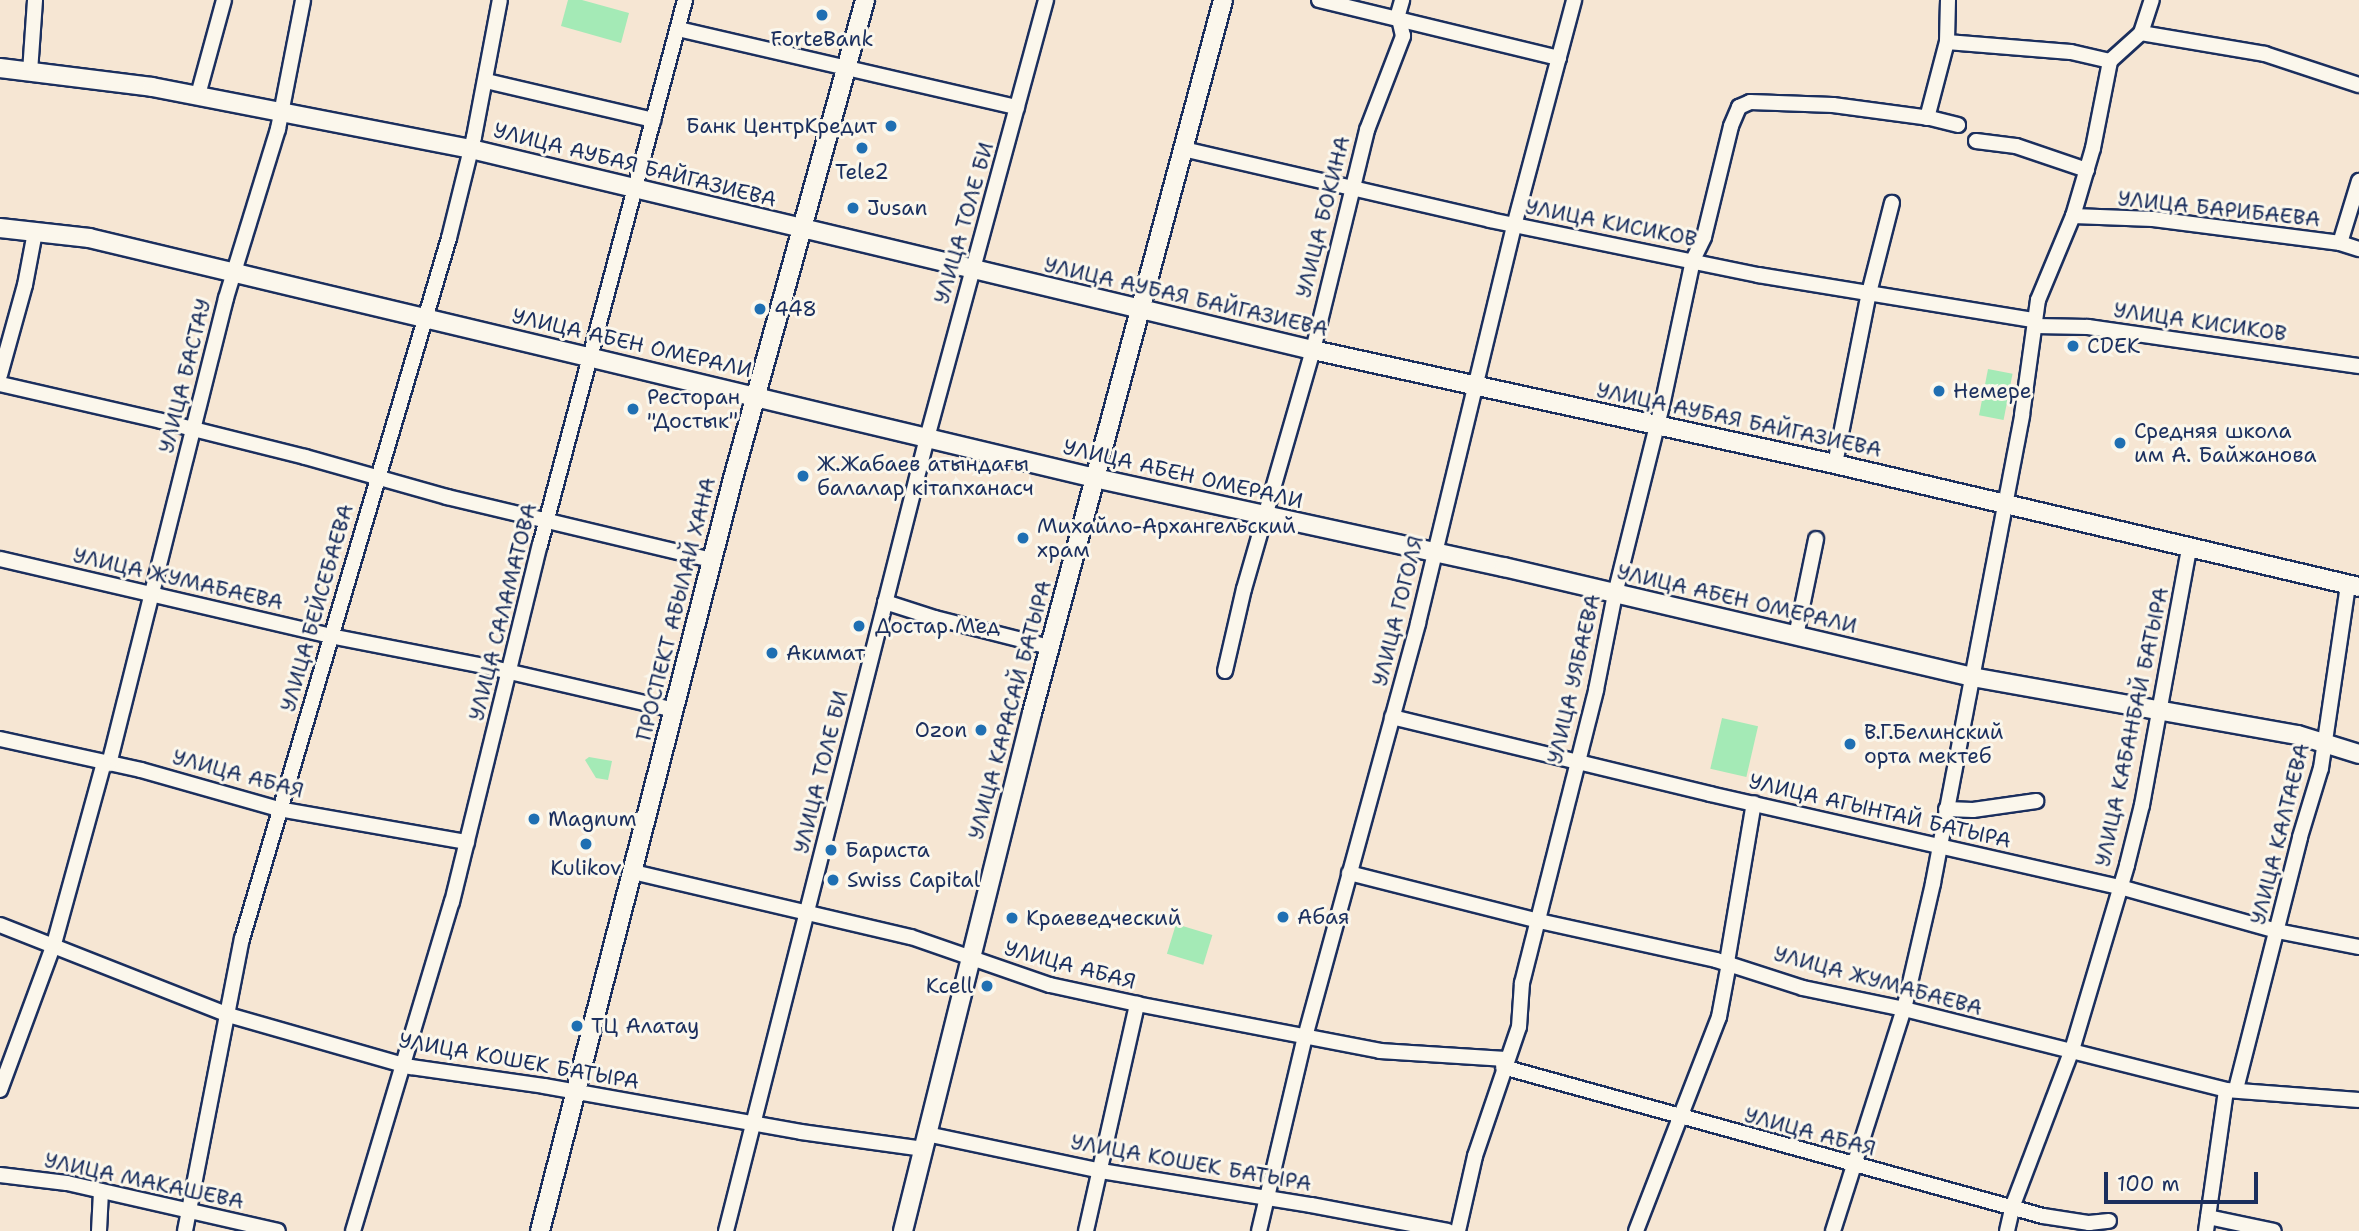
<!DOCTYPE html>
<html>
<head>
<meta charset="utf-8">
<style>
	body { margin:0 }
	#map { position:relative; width:2359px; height:1231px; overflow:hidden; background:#f6e6d3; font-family:"Shantell Sans",sans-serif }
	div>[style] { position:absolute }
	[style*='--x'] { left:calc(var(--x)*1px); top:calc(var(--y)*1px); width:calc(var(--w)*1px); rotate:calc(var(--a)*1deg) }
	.green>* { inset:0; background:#a4eab6; transform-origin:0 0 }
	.roads { filter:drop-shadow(2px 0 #1b2f5e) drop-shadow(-2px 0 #1b2f5e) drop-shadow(0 2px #1b2f5e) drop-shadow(0 -2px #1b2f5e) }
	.minor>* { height:14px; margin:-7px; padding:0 7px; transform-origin:7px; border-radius:7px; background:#fbf7ec }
	.major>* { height:18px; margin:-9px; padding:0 9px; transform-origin:9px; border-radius:9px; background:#fbf7ec }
	.dots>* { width:19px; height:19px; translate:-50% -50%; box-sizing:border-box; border:4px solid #fbf7ec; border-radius:50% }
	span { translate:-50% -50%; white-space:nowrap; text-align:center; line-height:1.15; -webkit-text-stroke:6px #fbf7ec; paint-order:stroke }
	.poi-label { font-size:21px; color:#1b2f5e }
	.right { translate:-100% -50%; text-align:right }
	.left { translate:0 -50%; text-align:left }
	.street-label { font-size:21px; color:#1b2f5e }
	.scale { position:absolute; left:2104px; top:1172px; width:154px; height:32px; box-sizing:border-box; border:4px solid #1b2f5e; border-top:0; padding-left:9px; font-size:21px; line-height:24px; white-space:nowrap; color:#1b2f5e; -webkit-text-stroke:5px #fbf7ec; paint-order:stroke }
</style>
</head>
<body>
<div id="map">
	<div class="green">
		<div style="clip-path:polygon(568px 0,582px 0,629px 13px,621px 43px,561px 26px)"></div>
		<div style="left:1988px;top:369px;width:25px;height:47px;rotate:11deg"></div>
		<div style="left:1722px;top:718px;width:37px;height:52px;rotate:13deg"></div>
		<div style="clip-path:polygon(589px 757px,612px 761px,608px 780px,596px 778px,585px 760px)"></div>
		<div style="left:1176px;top:924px;width:38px;height:31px;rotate:17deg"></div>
	</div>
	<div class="roads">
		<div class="minor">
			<div style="--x:1319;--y:0;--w:247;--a:13.6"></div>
			<div style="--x:1948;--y:0;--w:42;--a:91.4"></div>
			<div style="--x:1947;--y:42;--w:124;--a:4.6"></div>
			<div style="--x:2071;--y:52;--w:40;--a:13"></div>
			<div style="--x:1397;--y:18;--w:19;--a:-74"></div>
			<div style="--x:678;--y:29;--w:348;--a:13"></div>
			<div style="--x:2141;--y:33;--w:35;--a:-72"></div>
			<div style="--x:2110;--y:61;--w:42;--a:-42.1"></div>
			<div style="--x:2141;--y:33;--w:126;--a:9.6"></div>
			<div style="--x:2265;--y:54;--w:99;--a:18.3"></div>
			<div style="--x:30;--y:72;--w:72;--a:-86"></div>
			<div style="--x:486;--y:81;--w:172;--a:13.1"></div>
			<div style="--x:198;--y:95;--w:98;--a:-74.7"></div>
			<div style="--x:1927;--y:118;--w:79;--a:-75.3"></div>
			<div style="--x:1976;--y:141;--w:40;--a:7.1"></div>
			<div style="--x:2016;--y:146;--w:75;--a:18.7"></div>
			<div style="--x:1183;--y:149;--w:315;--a:13"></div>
			<div style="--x:1490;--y:220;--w:274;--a:11.6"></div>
			<div style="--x:1758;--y:275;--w:280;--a:9.3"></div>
			<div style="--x:2073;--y:216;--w:80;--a:2.1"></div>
			<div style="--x:2153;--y:219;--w:189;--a:7.3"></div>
			<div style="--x:2340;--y:243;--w:20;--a:18"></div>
			<div style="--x:2340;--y:243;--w:65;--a:-73"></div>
			<div style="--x:2035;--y:326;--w:53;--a:1.1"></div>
			<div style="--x:2088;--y:327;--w:274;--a:8.2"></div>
			<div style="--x:0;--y:375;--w:93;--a:-74.5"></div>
			<div style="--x:25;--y:285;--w:54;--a:-79.3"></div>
			<div style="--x:0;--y:384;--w:165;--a:12.9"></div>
			<div style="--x:161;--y:421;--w:148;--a:14"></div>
			<div style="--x:305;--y:457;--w:148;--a:15.7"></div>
			<div style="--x:447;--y:497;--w:272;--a:13.4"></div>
			<div style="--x:1835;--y:464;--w:174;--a:-78.8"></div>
			<div style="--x:1869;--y:293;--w:93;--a:-75.7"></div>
			<div style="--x:0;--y:559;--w:339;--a:13.1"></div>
			<div style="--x:330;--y:636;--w:157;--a:11"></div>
			<div style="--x:484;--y:666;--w:196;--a:13"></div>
			<div style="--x:885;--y:602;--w:52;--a:17.7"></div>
			<div style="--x:935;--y:618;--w:119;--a:14.2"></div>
			<div style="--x:1796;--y:636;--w:99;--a:-78.3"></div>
			<div style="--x:1225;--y:671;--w:84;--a:-77"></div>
			<div style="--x:1244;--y:589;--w:249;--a:-73.9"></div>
			<div style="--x:1313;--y:350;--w:227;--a:-76.2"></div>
			<div style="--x:1367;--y:130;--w:101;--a:-69"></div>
			<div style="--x:1403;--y:36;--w:17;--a:-103"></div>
			<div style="--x:1392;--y:717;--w:327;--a:13.6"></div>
			<div style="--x:1710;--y:794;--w:420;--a:12.8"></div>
			<div style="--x:2120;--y:887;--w:163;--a:15.7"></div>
			<div style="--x:2277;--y:931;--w:84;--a:11"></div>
			<div style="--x:0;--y:739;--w:144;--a:12.4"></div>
			<div style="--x:141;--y:770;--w:143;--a:15.8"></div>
			<div style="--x:279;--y:809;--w:191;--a:10"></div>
			<div style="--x:109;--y:764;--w:480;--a:-75.9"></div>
			<div style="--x:226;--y:298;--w:177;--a:-72.9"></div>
			<div style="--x:278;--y:129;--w:131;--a:-79"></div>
			<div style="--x:1946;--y:809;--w:27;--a:2"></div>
			<div style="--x:1973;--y:810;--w:64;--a:-8.1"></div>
			<div style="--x:633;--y:872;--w:285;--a:13.2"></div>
			<div style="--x:911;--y:937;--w:147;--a:19.1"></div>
			<div style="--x:1050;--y:985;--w:89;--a:12.3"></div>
			<div style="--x:1137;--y:1004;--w:248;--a:10.9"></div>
			<div style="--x:1380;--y:1051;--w:126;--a:3.6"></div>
			<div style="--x:1349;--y:873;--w:196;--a:14.2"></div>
			<div style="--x:1539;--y:921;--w:181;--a:12.4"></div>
			<div style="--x:1716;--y:960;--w:91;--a:17.8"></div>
			<div style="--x:1803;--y:988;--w:103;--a:11.7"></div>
			<div style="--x:1904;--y:1009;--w:332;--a:14.1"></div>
			<div style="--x:2226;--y:1090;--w:133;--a:4.3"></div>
			<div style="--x:0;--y:925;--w:245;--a:21.5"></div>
			<div style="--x:228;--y:1015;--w:190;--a:15.9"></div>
			<div style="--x:411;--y:1067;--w:134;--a:8.1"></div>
			<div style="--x:544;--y:1086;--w:261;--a:10.1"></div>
			<div style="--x:801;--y:1132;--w:124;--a:7.9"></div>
			<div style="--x:1727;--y:962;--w:161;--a:-80.4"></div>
			<div style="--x:1503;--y:1067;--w:560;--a:15.43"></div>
			<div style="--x:2043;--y:1216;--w:47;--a:8.7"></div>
			<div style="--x:2089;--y:1223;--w:20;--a:-6"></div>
			<div style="--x:2236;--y:1089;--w:260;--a:-75.7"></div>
			<div style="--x:2300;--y:837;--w:72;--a:-73.1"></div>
			<div style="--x:2321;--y:768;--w:185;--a:-81.6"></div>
			<div style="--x:0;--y:1090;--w:156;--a:-69.7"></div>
			<div style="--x:54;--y:944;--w:188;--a:-74.6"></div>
			<div style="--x:927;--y:1134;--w:178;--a:12"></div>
			<div style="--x:1101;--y:1171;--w:213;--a:9.2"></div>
			<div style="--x:1311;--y:1205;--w:139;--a:10.7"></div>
			<div style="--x:0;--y:1175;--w:67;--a:6.8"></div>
			<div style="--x:67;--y:1183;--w:216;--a:12.8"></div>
			<div style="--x:2208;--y:1217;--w:67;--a:12"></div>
			<div style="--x:99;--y:1231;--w:40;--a:-87.1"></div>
			<div style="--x:185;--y:1231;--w:298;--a:-79"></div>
			<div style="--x:242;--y:939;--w:731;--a:-73.55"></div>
			<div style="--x:449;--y:238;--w:104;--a:-76.1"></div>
			<div style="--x:474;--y:137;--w:139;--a:-79.3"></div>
			<div style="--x:353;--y:1231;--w:344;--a:-73.3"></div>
			<div style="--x:452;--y:902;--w:368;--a:-76.2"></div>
			<div style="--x:540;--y:545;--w:564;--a:-75.1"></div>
			<div style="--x:726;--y:1231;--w:818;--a:-75.78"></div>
			<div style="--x:927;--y:438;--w:454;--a:-74.8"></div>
			<div style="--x:1086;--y:1231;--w:233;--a:-77.3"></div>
			<div style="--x:1259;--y:1231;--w:199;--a:-76.7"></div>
			<div style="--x:1305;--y:1037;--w:429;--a:-74.7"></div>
			<div style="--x:1418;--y:623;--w:408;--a:-76.4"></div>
			<div style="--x:1514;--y:226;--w:234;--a:-75.1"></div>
			<div style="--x:1458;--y:1231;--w:77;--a:-77.2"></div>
			<div style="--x:1475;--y:1156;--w:136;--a:-71.2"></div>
			<div style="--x:1519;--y:1027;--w:44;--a:-86.1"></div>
			<div style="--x:1522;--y:983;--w:302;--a:-75.8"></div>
			<div style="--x:1596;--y:690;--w:98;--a:-78.8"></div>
			<div style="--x:1615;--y:594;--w:194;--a:-76"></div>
			<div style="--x:1662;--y:406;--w:149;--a:-78"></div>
			<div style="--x:1693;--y:260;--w:25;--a:-64"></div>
			<div style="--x:1704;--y:237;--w:114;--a:-76.3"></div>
			<div style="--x:1731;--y:126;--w:21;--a:-67"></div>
			<div style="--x:1739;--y:107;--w:12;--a:-24"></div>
			<div style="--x:1750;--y:102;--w:83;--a:2.1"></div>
			<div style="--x:1833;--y:105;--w:98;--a:7.6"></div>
			<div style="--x:1930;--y:118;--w:29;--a:14"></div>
			<div style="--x:1636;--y:1231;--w:230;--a:-68.8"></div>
			<div style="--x:1719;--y:1017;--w:55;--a:-79.5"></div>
			<div style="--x:1833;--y:1231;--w:233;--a:-72.3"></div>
			<div style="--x:1904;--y:1009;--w:129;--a:-77"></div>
			<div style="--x:1933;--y:883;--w:476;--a:-79.2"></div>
			<div style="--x:2022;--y:415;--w:116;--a:-82.1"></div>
			<div style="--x:2038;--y:300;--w:91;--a:-67.4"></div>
			<div style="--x:2073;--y:216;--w:71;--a:-73.6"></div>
			<div style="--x:2093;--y:148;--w:89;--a:-78.9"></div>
			<div style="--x:2007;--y:1231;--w:27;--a:-77"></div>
			<div style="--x:2013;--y:1205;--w:166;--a:-69.2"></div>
			<div style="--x:2072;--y:1050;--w:193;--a:-73.4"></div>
			<div style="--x:2127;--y:865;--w:62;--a:-76"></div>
			<div style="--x:2142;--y:805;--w:260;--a:-79.6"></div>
			<div style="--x:2206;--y:1231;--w:142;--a:-81.9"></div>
		</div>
		<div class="major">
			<div style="--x:0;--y:68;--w:153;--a:7.1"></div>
			<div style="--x:152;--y:87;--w:325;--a:11"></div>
			<div style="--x:471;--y:149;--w:866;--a:13.43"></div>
			<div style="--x:1313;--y:350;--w:534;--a:12.32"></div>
			<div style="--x:1835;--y:464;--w:538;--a:13.21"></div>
			<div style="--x:0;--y:228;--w:90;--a:6.4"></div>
			<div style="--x:89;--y:238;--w:1034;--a:13.42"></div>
			<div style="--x:1095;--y:478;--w:419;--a:12.3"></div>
			<div style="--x:1504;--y:567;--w:481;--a:13.2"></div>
			<div style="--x:1972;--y:677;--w:331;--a:10.1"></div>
			<div style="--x:2298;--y:735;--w:64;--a:17.3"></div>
			<div style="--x:540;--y:1231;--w:773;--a:-75.62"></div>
			<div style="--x:732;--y:482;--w:500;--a:-74.57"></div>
			<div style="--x:903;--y:1231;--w:534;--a:-76.02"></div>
			<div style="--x:1032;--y:713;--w:738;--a:-75"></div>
		</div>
	</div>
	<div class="dots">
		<div style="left:822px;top:15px;background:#1f6fb2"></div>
		<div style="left:891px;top:126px;background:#1f6fb2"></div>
		<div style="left:862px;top:148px;background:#1f6fb2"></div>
		<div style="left:853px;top:208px;background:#1f6fb2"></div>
		<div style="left:760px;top:309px;background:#1f6fb2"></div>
		<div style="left:2073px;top:346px;background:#1f6fb2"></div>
		<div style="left:1939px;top:391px;background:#1f6fb2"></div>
		<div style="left:633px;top:409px;background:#1f6fb2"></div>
		<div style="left:2120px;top:443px;background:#1f6fb2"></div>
		<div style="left:803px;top:476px;background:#1f6fb2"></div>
		<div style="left:1023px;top:538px;background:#1f6fb2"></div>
		<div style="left:859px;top:626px;background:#1f6fb2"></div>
		<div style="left:772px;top:653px;background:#1f6fb2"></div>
		<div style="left:981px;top:730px;background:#1f6fb2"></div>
		<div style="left:1850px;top:744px;background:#1f6fb2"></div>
		<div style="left:534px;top:819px;background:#1f6fb2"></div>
		<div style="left:586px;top:844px;background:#1f6fb2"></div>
		<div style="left:831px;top:850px;background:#1f6fb2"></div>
		<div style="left:833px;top:880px;background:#1f6fb2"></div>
		<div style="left:1283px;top:917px;background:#1f6fb2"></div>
		<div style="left:1012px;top:918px;background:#1f6fb2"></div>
		<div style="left:987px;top:986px;background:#1f6fb2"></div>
		<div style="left:577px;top:1026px;background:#1f6fb2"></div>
	</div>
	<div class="poi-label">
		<span style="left:822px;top:39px">ForteBank</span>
		<span class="right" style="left:877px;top:126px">Банк ЦентрКредит</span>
		<span style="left:862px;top:172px">Tele2</span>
		<span class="left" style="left:867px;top:208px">Jusan</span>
		<span class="left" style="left:774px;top:309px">448</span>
		<span class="left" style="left:2087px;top:346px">CDEK</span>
		<span class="left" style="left:1953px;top:391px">Немере</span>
		<span class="left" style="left:647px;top:409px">Ресторан<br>"Достык"</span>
		<span class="left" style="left:2134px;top:443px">Средняя школа<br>им А. Байжанова</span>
		<span class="left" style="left:817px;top:476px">Ж.Жабаев атындағы<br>балалар кітапханасч</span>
		<span class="left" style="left:1037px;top:538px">Михайло-Архангельский<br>храм</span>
		<span class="left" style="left:875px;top:626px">Достар Мед</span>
		<span class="left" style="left:786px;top:653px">Акимат</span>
		<span class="right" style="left:967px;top:730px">Ozon</span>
		<span class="left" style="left:1864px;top:744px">В.Г.Белинский<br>орта мектеб</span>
		<span class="left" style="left:548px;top:819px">Magnum</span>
		<span class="left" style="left:845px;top:850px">Бариста</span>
		<span style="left:586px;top:868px">Kulikov</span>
		<span class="left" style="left:847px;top:880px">Swiss Capital</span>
		<span class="left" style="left:1297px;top:917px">Абая</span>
		<span class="left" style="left:1026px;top:918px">Краеведческий</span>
		<span class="right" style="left:973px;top:986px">Kcell</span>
		<span class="left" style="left:591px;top:1026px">ТЦ Алатау</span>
	</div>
	<div class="street-label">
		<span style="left:635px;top:165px;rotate:14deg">УЛИЦА АУБАЯ БАЙГАЗИЕВА</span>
		<span style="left:2219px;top:209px;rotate:6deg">УЛИЦА БАРИБАЕВА</span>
		<span style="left:1323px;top:217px;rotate:-76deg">УЛИЦА БОКИНА</span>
		<span style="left:964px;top:223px;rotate:-74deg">УЛИЦА ТОЛЕ БИ</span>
		<span style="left:1611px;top:223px;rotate:11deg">УЛИЦА КИСИКОВ</span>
		<span style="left:1186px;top:297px;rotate:13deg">УЛИЦА АУБАЯ БАЙГАЗИЕВА</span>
		<span style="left:2200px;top:322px;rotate:8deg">УЛИЦА КИСИКОВ</span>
		<span style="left:632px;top:343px;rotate:13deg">УЛИЦА АБЕН ОМЕРАЛИ</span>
		<span style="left:185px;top:376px;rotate:-76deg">УЛИЦА БАСТАУ</span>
		<span style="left:1739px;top:420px;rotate:12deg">УЛИЦА АУБАЯ БАЙГАЗИЕВА</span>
		<span style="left:1183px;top:474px;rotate:13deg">УЛИЦА АБЕН ОМЕРАЛИ</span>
		<span style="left:178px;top:579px;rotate:13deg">УЛИЦА ЖУМАБАЕВА</span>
		<span style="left:1737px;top:599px;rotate:13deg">УЛИЦА АБЕН ОМЕРАЛИ</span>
		<span style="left:317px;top:608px;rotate:-74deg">УЛИЦА БЕЙСЕБАЕВА</span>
		<span style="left:676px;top:609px;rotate:-76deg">ПРОСПЕКТ АБЫЛАЙ ХАНА</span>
		<span style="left:1398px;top:611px;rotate:-76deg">УЛИЦА ГОГОЛЯ</span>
		<span style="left:503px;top:612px;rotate:-76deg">УЛИЦА САЛАМАТОВА</span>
		<span style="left:1574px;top:679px;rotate:-77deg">УЛИЦА УЯБАЕВА</span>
		<span style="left:1010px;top:710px;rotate:-75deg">УЛИЦА КАРАСАЙ БАТЫРА</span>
		<span style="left:2132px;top:727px;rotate:-78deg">УЛИЦА КАБАНБАЙ БАТЫРА</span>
		<span style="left:821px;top:772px;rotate:-76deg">УЛИЦА ТОЛЕ БИ</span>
		<span style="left:238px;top:774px;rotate:15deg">УЛИЦА АБАЯ</span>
		<span style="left:1880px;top:811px;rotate:13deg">УЛИЦА АГЫНТАЙ БАТЫРА</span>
		<span style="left:2280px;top:834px;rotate:-76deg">УЛИЦА КАЛТАЕВА</span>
		<span style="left:1070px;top:965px;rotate:15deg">УЛИЦА АБАЯ</span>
		<span style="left:1878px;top:981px;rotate:15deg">УЛИЦА ЖУМАБАЕВА</span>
		<span style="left:519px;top:1061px;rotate:10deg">УЛИЦА КОШЕК БАТЫРА</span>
		<span style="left:1810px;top:1132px;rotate:15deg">УЛИЦА АБАЯ</span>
		<span style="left:1191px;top:1163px;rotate:10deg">УЛИЦА КОШЕК БАТЫРА</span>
		<span style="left:144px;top:1181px;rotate:12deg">УЛИЦА МАКАШЕВА</span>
	</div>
	<div class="scale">100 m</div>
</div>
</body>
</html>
